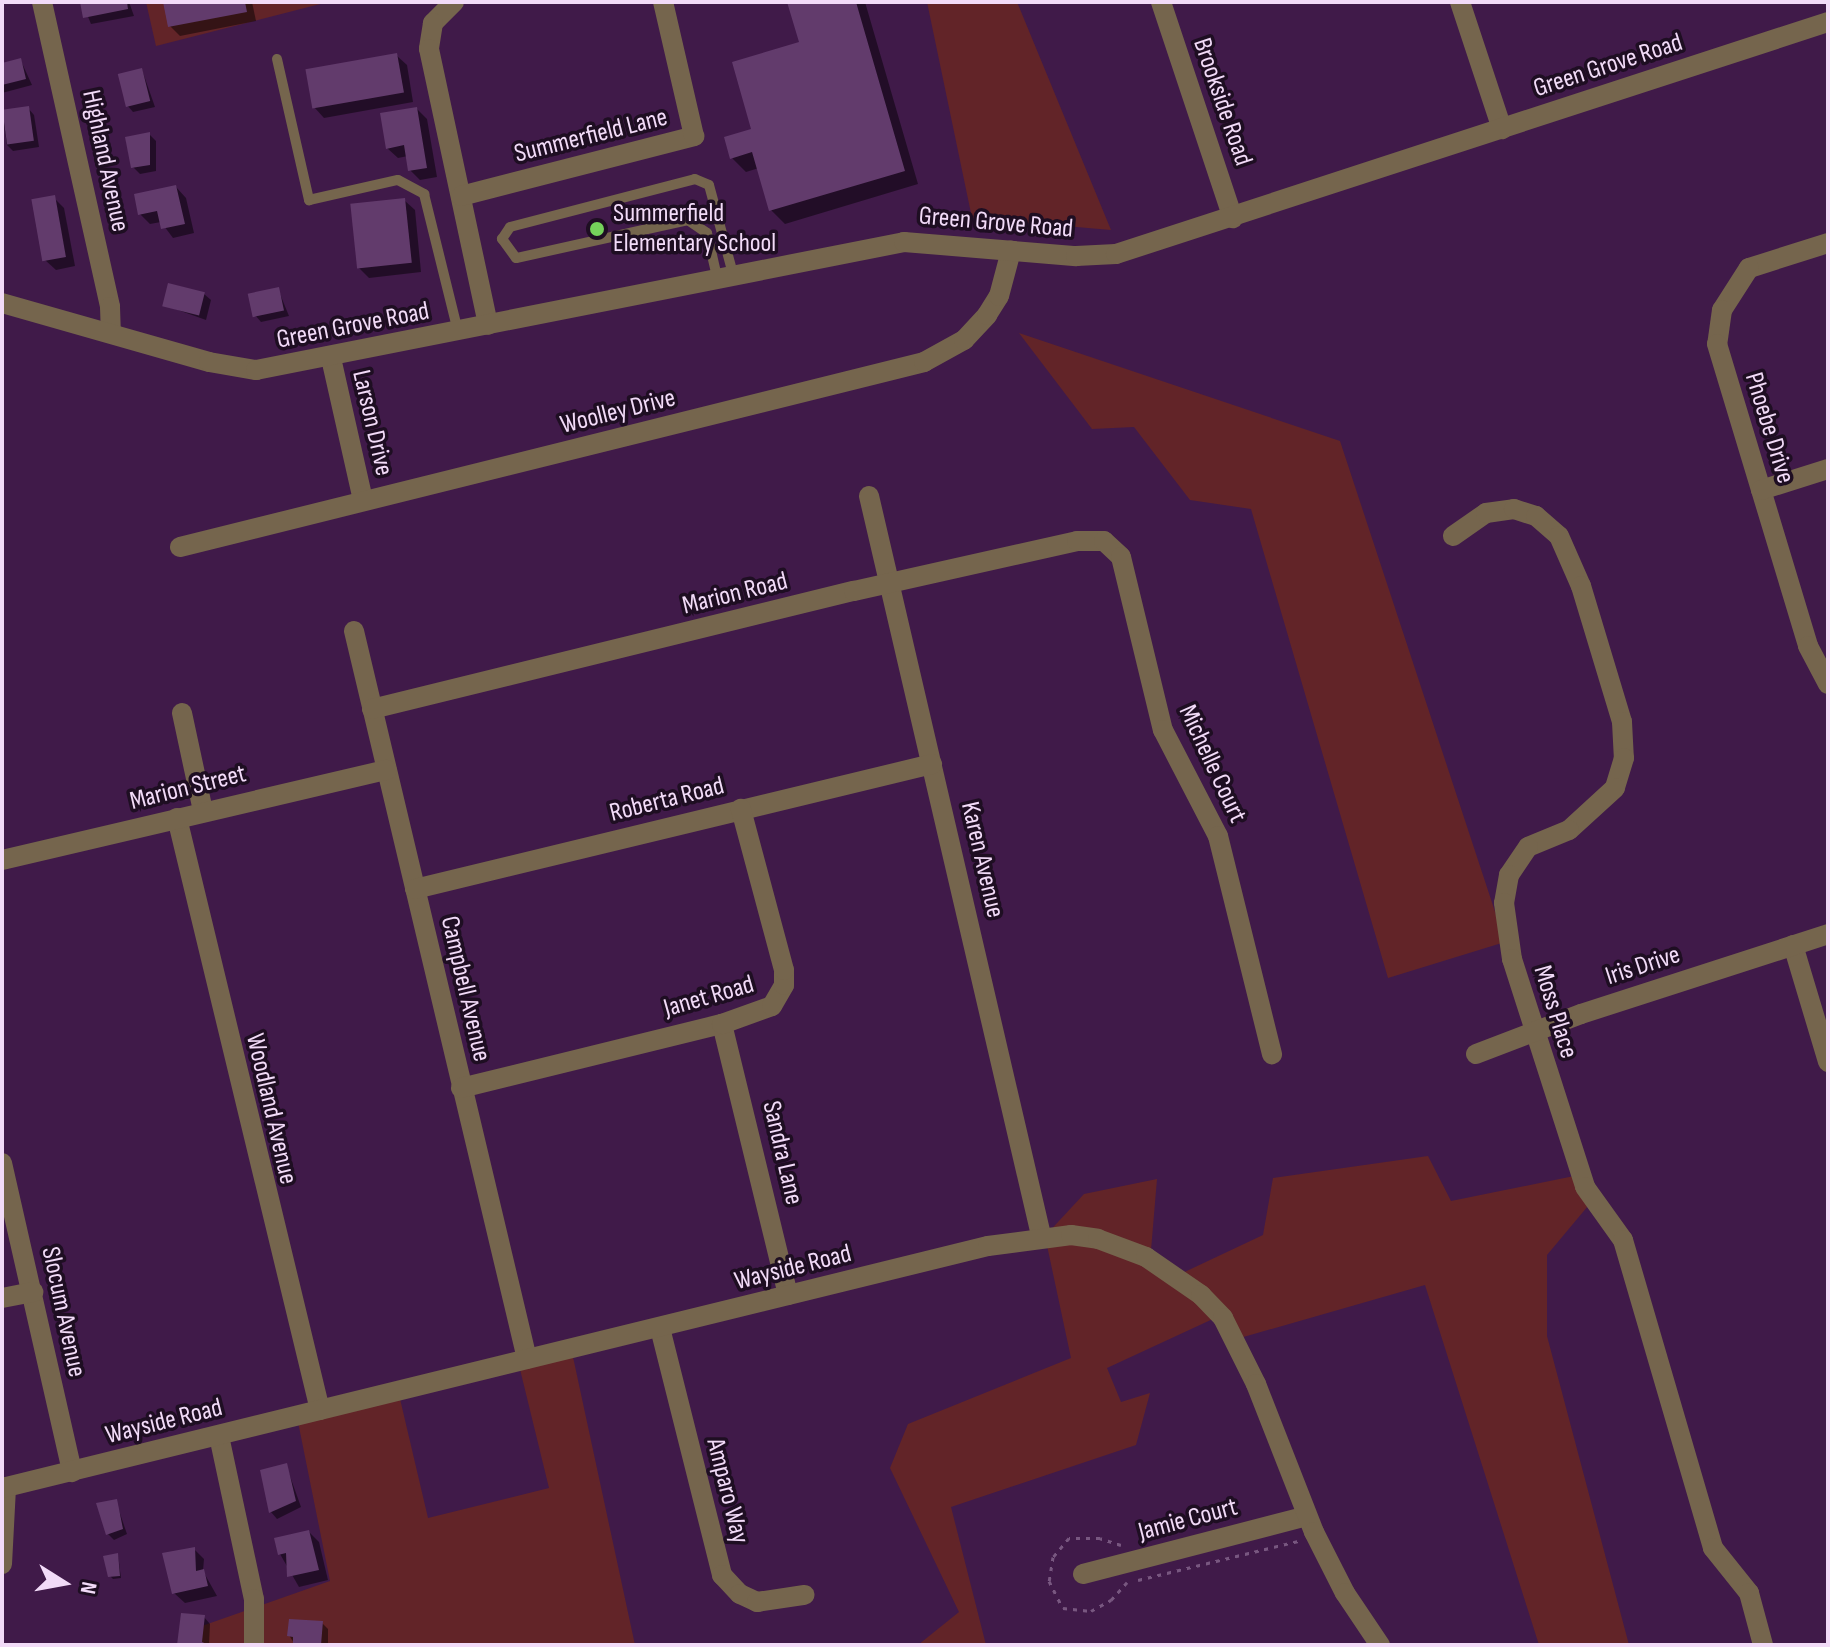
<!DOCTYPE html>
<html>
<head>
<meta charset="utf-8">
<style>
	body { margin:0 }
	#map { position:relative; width:1830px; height:1647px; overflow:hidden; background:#401a49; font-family:"Sofia Sans Condensed",sans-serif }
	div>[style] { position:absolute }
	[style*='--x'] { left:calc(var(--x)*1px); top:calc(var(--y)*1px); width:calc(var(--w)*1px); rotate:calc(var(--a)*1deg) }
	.green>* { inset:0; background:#622428 }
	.shadow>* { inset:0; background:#0007 }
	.building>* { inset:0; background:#623b6c; transform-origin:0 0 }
	.path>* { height:3px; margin-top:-1.5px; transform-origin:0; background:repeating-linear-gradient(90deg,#785780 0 4px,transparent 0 10px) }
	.service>* { height:10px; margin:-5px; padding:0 5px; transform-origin:5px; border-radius:5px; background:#75654d }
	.minor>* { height:20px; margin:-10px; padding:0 10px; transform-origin:10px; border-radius:10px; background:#75654d }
	.tertiary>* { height:20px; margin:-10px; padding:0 10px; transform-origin:10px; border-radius:10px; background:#75654d }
	.dots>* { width:22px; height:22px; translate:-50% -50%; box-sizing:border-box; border:4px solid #1e0e22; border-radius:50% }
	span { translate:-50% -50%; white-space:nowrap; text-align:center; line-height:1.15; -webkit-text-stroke:7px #1e0e22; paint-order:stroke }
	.street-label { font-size:26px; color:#f2dbf8 }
	.poi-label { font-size:26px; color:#f2dbf8 }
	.left { translate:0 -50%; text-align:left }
	.frame { position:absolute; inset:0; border:4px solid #f2dbf8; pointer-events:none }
	.north { position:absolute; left:24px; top:1543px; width:80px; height:80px; -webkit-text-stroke:6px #1e0e22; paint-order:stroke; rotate:101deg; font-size:22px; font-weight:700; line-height:32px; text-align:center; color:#f2dbf8 }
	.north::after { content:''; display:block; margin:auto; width:28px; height:36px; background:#f2dbf8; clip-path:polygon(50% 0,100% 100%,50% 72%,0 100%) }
</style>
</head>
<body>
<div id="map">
	<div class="green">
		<div style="clip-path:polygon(146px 2px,328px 2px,156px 46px)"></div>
		<div style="clip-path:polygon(927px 2px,1017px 2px,1111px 230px,972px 218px)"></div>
		<div style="clip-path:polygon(1019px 333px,1340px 441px,1505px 942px,1388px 978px,1251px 509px,1190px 500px,1134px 427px,1092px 429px)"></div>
		<div style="clip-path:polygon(1428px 1156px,1451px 1201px,1579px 1175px,1593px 1200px,1547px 1255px,1547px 1336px,1629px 1645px,1539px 1645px,1425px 1285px,1233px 1340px,1215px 1318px,1107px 1368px,1121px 1402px,1150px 1393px,1136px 1445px,951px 1507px,986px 1645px,918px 1645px,959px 1612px,890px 1468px,908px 1424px,1071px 1358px,1045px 1236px,1084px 1194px,1157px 1179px,1150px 1262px,1174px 1277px,1263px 1235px,1273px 1178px)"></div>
		<div style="clip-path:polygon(570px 1343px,635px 1645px,196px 1645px,199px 1627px,330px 1581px,296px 1412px,397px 1386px,428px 1518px,549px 1488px,517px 1357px)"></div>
	</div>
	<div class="shadow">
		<div style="clip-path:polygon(82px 2px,129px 2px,134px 16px,91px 24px)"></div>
		<div style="clip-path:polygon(165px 2px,252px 2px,256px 21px,180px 36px,170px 26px)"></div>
		<div style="clip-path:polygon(790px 2px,865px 2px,918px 184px,785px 224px,771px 210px,759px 168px,746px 172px,732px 158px,754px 130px,802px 43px)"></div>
		<div style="clip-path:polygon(396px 55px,407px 65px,413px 102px,324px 118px,314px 107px)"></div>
		<div style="clip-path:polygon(21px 61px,32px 85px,2px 93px,2px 65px)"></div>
		<div style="clip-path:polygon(142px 70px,155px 107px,133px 112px,127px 105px)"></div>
		<div style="clip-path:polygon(28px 108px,34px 115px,39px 147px,13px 151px,7px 145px,2px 112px)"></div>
		<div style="clip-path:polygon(417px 109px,427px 119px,437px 177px,420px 180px,410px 170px,408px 156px,398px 158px,387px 148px)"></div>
		<div style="clip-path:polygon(149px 134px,156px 141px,156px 171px,140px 174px,133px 167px)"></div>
		<div style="clip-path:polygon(176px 187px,186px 198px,194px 233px,173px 238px,161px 222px,150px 224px,140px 214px)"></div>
		<div style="clip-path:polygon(54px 198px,64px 208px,75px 266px,56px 270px,45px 260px)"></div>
		<div style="clip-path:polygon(404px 200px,415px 210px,421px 272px,369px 278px,359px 268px)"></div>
		<div style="clip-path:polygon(278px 289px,289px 316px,261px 322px,255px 315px)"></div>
		<div style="clip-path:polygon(204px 294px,211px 300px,206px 320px,164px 305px)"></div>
		<div style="clip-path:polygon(286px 1465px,301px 1507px,277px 1519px,271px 1512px,263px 1471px)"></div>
		<div style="clip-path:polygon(116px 1502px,127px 1534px,114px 1540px,108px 1534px)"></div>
		<div style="clip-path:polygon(309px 1532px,319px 1542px,328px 1580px,299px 1587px,280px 1554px)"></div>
		<div style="clip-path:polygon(194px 1549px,204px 1559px,203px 1571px,217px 1596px,185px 1603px,174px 1593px)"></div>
		<div style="clip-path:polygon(118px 1555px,121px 1578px,113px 1579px,110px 1576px)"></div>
		<div style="clip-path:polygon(204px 1617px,210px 1624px,209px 1645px,180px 1645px)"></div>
		<div style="clip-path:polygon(322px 1623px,328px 1629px,328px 1645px,295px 1645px,289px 1635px)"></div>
	</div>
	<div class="building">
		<div style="clip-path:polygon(80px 2px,127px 2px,128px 9px,83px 18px)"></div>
		<div style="clip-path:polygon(163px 2px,245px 2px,247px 12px,168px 27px)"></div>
		<div style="clip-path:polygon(787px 2px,856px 2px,905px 171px,769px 211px,752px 152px,730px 159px,724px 137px,751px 129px,732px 62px,799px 42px)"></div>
		<div style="left:397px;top:53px;width:40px;height:93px;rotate:80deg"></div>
		<div style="clip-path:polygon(21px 58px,26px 79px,2px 85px,2px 63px)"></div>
		<div style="left:142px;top:68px;width:34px;height:25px;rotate:76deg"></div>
		<div style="left:29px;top:106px;width:35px;height:27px;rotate:82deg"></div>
		<div style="clip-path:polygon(417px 107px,427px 168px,408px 171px,404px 145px,386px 149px,380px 113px)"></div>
		<div style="clip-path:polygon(150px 132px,150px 165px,131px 168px,125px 137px)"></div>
		<div style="clip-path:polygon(176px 185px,185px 224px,161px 229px,157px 211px,138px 215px,134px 194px)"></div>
		<div style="left:55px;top:195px;width:63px;height:24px;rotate:80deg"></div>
		<div style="left:405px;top:198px;width:65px;height:55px;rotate:84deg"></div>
		<div style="left:168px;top:283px;width:38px;height:24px;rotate:14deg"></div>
		<div style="left:279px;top:287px;width:24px;height:32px;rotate:78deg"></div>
		<div style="clip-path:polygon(287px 1463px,296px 1501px,269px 1513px,260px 1470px)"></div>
		<div style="clip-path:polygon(117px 1499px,123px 1529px,106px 1535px,96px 1503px)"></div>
		<div style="clip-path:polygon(309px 1530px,319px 1570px,287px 1577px,286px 1553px,278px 1555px,274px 1538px)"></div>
		<div style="clip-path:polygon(195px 1547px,196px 1571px,204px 1569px,208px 1586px,172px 1594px,162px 1553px)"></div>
		<div style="clip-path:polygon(118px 1553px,120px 1576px,108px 1577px,103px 1556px)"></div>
		<div style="clip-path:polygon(181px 1613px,205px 1615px,202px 1642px,209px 1645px,177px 1645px)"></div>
		<div style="clip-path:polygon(289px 1619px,323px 1621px,321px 1645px,293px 1645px,293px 1637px,287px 1636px)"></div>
	</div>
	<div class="path">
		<div style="--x:1121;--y:1545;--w:22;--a:-162"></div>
		<div style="--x:1100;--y:1538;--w:31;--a:180"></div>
		<div style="--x:1069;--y:1538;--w:25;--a:130"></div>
		<div style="--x:1053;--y:1557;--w:24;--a:99"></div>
		<div style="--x:1049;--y:1581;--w:30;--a:63"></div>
		<div style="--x:1063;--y:1608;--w:28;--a:6"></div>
		<div style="--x:1091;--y:1611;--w:23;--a:-29"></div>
		<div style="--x:1111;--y:1600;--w:24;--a:-48"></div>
		<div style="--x:1138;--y:1580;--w:165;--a:-13.7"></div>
	</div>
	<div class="service">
		<div style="--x:277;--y:59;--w:145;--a:77.2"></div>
		<div style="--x:309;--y:200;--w:91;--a:-12.7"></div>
		<div style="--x:398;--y:180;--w:30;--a:28"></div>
		<div style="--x:424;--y:194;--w:141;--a:76.1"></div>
		<div style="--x:717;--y:277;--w:45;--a:-102.8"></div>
		<div style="--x:707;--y:233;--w:23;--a:-146"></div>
		<div style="--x:688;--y:220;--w:176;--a:167.5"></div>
		<div style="--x:516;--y:258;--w:24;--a:-126"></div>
		<div style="--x:502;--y:239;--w:14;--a:-56"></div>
		<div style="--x:510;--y:227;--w:191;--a:-14.5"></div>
		<div style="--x:695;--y:179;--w:15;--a:23"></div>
		<div style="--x:709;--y:185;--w:92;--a:74.9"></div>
	</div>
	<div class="minor">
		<div style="--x:42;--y:2;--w:312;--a:77.4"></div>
		<div style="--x:110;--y:307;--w:25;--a:88"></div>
		<div style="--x:454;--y:2;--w:30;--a:135"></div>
		<div style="--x:433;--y:23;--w:26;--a:99"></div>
		<div style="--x:429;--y:49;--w:282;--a:77.9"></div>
		<div style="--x:1161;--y:2;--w:228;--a:71.6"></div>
		<div style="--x:1460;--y:2;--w:134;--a:71.7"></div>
		<div style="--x:461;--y:196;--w:241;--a:-14.4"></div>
		<div style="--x:694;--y:136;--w:138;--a:-103"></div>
		<div style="--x:1828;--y:243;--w:83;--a:162.4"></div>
		<div style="--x:1749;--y:268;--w:50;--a:122.7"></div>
		<div style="--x:1722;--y:310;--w:34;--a:98"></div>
		<div style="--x:1717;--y:344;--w:315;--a:73.2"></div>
		<div style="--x:1808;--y:646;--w:43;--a:62.2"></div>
		<div style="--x:331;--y:358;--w:146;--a:77.3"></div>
		<div style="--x:1761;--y:490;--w:70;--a:-17.4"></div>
		<div style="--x:869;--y:496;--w:759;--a:76.9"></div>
		<div style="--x:1453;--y:536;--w:40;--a:-34.9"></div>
		<div style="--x:1486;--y:513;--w:28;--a:-8"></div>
		<div style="--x:1514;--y:509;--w:23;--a:18"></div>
		<div style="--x:1536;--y:516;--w:30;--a:41"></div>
		<div style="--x:1559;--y:536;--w:55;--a:66.3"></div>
		<div style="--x:1581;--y:586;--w:142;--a:73.2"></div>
		<div style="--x:1622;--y:722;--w:36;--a:87"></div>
		<div style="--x:1624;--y:758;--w:31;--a:107"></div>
		<div style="--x:1615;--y:788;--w:62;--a:137.6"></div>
		<div style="--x:1569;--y:830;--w:44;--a:157.5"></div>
		<div style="--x:1528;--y:847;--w:34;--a:124"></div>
		<div style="--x:1509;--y:875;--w:28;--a:100"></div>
		<div style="--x:1504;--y:903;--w:57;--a:81.9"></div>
		<div style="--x:1512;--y:959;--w:239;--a:72.2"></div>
		<div style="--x:1585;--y:1187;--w:65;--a:54.4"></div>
		<div style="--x:1623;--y:1240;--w:321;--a:73.7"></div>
		<div style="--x:1713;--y:1548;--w:58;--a:51.3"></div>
		<div style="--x:1749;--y:1593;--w:54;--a:74.9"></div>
		<div style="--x:180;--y:547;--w:767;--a:-13.96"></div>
		<div style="--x:924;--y:362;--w:46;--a:-28.8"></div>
		<div style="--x:964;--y:340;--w:34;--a:-47"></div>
		<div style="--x:987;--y:315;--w:22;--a:-58"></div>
		<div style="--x:999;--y:296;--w:47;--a:-75.1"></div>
		<div style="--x:354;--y:631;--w:748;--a:76.63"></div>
		<div style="--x:372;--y:709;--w:496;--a:-13.8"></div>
		<div style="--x:854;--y:591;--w:229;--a:-12.6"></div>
		<div style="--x:1077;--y:541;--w:27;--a:0"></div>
		<div style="--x:1104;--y:541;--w:23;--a:43"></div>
		<div style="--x:1121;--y:557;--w:178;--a:76.4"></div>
		<div style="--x:1163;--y:730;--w:119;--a:62.6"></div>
		<div style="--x:1218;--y:836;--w:225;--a:76.1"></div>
		<div style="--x:182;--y:713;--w:100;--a:77.9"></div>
		<div style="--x:177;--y:818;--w:609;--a:76.42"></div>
		<div style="--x:2;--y:860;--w:395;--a:-13.2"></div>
		<div style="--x:415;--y:889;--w:532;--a:-13.59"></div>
		<div style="--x:1793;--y:945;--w:122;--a:73.3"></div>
		<div style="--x:722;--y:1024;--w:279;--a:76.3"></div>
		<div style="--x:1476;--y:1054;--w:112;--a:-20.9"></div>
		<div style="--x:1581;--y:1014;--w:260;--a:-17.9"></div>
		<div style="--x:461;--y:1088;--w:269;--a:-13.8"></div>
		<div style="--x:722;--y:1024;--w:53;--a:-19.8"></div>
		<div style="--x:772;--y:1006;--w:24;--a:-60"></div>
		<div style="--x:784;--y:985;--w:15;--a:-90"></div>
		<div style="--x:784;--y:970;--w:167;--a:-105"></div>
		<div style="--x:2;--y:1163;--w:317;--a:77.2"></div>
		<div style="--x:2;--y:1298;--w:32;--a:-11"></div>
		<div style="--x:660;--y:1328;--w:255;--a:75.9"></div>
		<div style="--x:722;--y:1575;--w:26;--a:47"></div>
		<div style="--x:740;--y:1594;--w:19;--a:25"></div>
		<div style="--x:757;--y:1602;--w:48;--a:-8.5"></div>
		<div style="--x:219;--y:1436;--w:167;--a:77.9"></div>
		<div style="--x:254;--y:1599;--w:46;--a:90"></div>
		<div style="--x:2;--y:1564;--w:77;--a:-87"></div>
		<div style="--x:1083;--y:1574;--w:231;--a:-14.5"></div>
	</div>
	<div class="tertiary">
		<div style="--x:2;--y:303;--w:215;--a:15.9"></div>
		<div style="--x:209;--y:362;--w:48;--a:9.7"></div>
		<div style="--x:256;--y:370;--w:661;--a:-11.17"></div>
		<div style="--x:904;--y:242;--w:173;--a:4.7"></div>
		<div style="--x:1076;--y:256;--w:40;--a:-2.9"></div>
		<div style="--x:1116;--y:254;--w:749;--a:-18.05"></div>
		<div style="--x:2;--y:1488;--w:1015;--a:-13.79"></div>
		<div style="--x:988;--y:1246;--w:84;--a:-7.5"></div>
		<div style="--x:1071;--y:1235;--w:27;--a:8"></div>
		<div style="--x:1098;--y:1239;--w:51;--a:20.6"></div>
		<div style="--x:1146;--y:1257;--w:67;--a:34.6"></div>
		<div style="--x:1201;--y:1295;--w:32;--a:46"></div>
		<div style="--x:1223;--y:1318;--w:74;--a:63.4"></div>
		<div style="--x:1256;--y:1384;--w:159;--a:68.6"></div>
		<div style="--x:1314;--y:1532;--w:68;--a:63.1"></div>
		<div style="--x:1345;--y:1593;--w:63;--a:56.1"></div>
	</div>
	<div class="dots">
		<div style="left:597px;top:229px;background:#75d25b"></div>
	</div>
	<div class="street-label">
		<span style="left:1608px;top:66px;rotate:-18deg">Green Grove Road</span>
		<span style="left:1222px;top:102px;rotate:71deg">Brookside Road</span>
		<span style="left:591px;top:136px;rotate:-14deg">Summerfield Lane</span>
		<span style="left:105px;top:161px;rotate:78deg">Highland Avenue</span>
		<span style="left:996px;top:223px;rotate:5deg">Green Grove Road</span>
		<span style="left:353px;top:326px;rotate:-11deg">Green Grove Road</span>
		<span style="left:618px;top:412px;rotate:-14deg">Woolley Drive</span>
		<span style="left:372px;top:423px;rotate:77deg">Larson Drive</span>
		<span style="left:1769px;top:428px;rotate:73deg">Phoebe Drive</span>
		<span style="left:735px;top:594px;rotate:-14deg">Marion Road</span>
		<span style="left:1212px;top:764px;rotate:65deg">Michelle Court</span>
		<span style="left:188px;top:788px;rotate:-14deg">Marion Street</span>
		<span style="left:667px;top:800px;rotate:-14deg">Roberta Road</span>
		<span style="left:982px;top:860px;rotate:77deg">Karen Avenue</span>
		<span style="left:1643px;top:966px;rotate:-18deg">Iris Drive</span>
		<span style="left:465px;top:989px;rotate:77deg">Campbell Avenue</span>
		<span style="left:709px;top:997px;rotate:-16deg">Janet Road</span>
		<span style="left:1555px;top:1012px;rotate:73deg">Moss Place</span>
		<span style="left:271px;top:1109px;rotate:77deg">Woodland Avenue</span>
		<span style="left:782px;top:1153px;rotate:77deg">Sandra Lane</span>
		<span style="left:793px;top:1268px;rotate:-14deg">Wayside Road</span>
		<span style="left:63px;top:1312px;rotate:78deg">Slocum Avenue</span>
		<span style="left:164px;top:1422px;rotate:-14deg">Wayside Road</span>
		<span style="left:727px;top:1491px;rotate:76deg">Amparo Way</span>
		<span style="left:1188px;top:1520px;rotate:-15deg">Jamie Court</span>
	</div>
	<div class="poi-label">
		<span class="left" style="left:613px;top:229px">Summerfield<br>Elementary School</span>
	</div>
	<div class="frame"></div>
	<div class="north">N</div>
</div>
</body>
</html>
